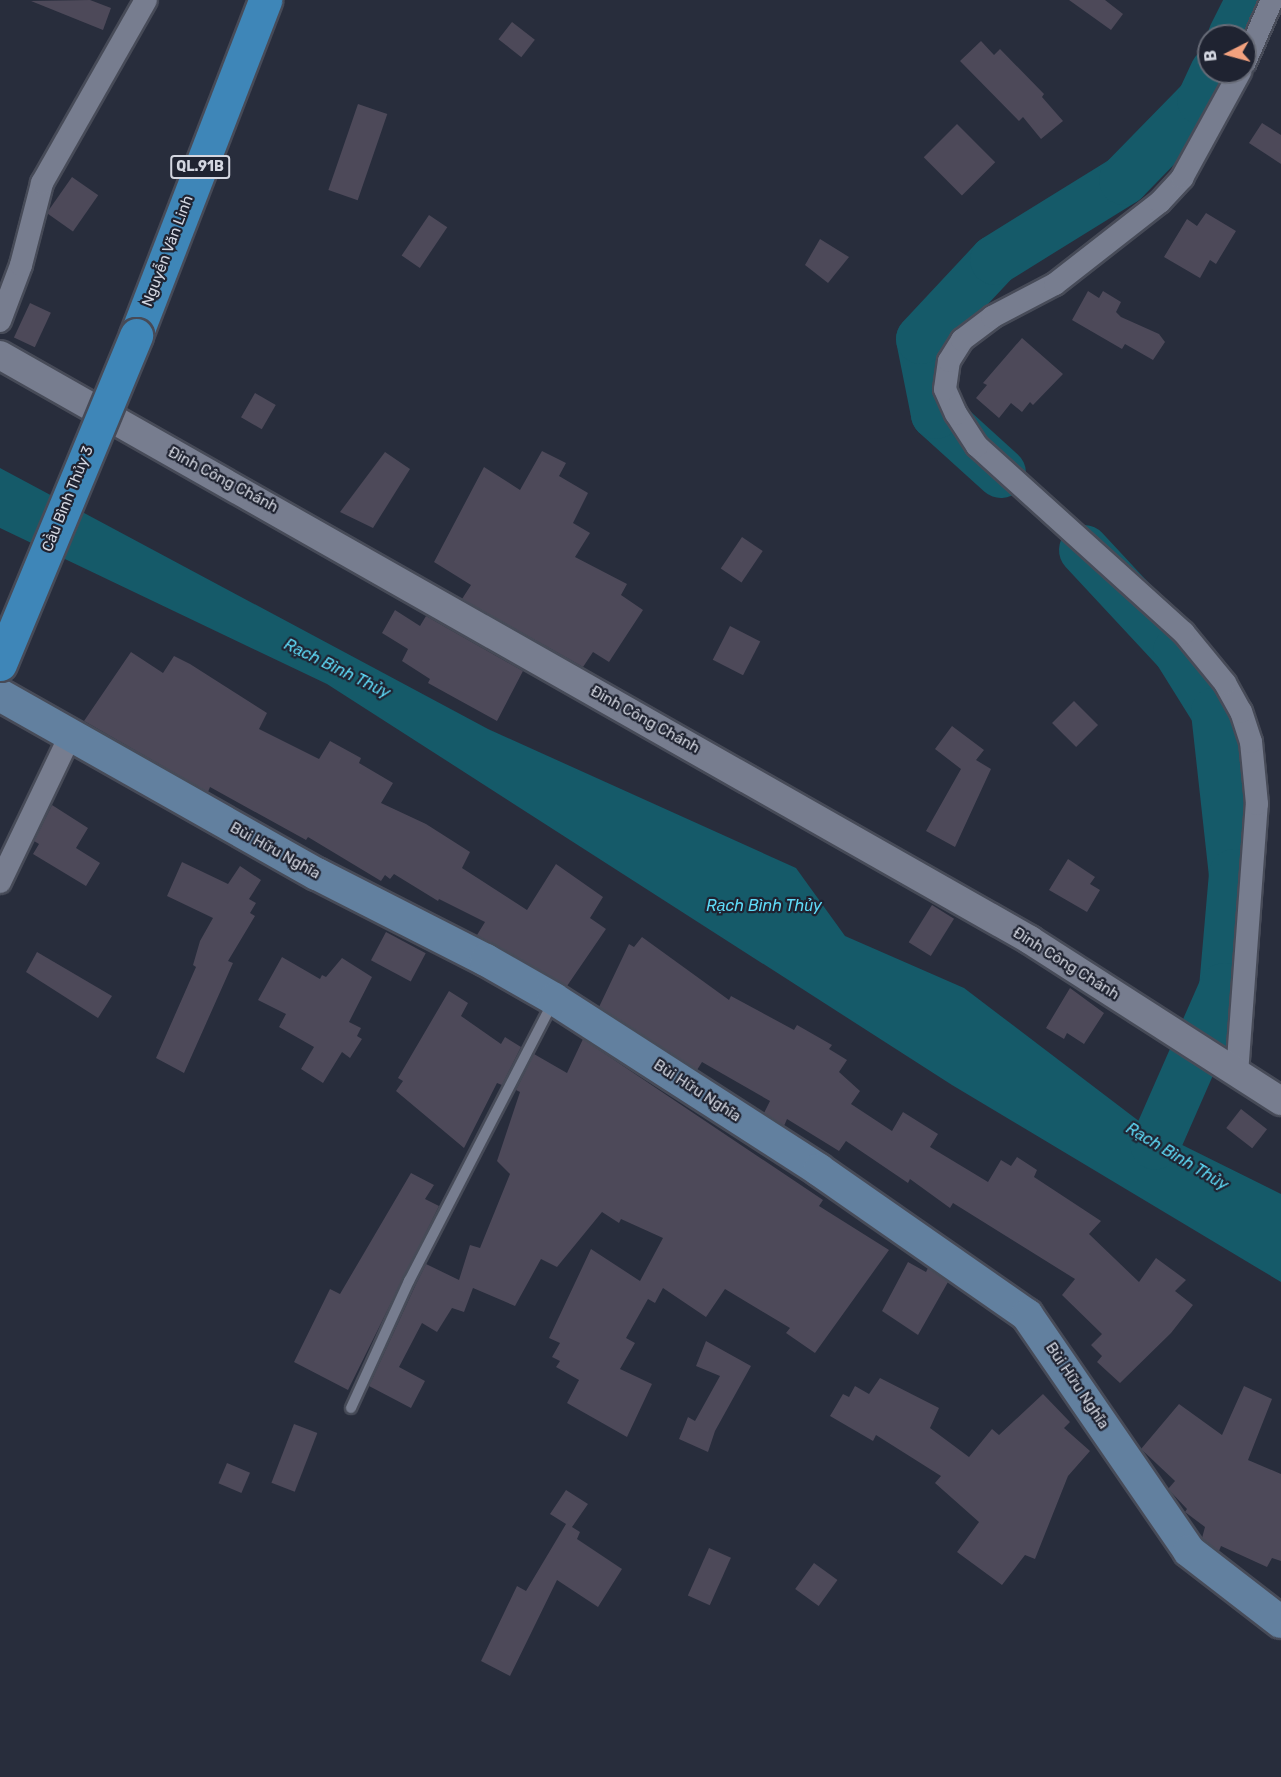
<!DOCTYPE html>
<html>
<head>
<meta charset="utf-8">
<style>
	body { margin:0 }
	#map { position:relative; width:1281px; height:1777px; overflow:hidden; background:#282d3c; font-family:Rubik,sans-serif }
	div>[style] { position:absolute }
	[style*='--x'] { left:calc(var(--x)*1px); top:calc(var(--y)*1px); width:calc(var(--w)*1px); rotate:calc(var(--a)*1deg) }
	.water>* { inset:0; background:#155a69 }
	.river>* { height:50px; margin:-25px; padding:0 25px; transform-origin:25px; border-radius:25px; background:#155a69 }
	.building>* { inset:0; background:#4d4959; transform-origin:0 0 }
	.roads { filter:drop-shadow(2px 0 #474b58) drop-shadow(-2px 0 #474b58) drop-shadow(0 2px #474b58) drop-shadow(0 -2px #474b58) }
	.service>* { height:10px; margin:-5px; padding:0 5px; transform-origin:5px; border-radius:5px; background:#777d8f }
	.minor>* { height:22px; margin:-11px; padding:0 11px; transform-origin:11px; border-radius:11px; background:#777d8f }
	.tertiary>* { height:28px; margin:-14px; padding:0 14px; transform-origin:14px; border-radius:14px; background:#777d8f }
	.secondary>* { height:32px; margin:-16px; padding:0 16px; transform-origin:16px; border-radius:16px; background:#62809f }
	.trunk>* { height:33px; margin:-16.5px; padding:0 16.5px; transform-origin:16.5px; border-radius:16.5px; background:#3e86b8 }
	.bridges { filter:drop-shadow(2px 0 #474b58) drop-shadow(-2px 0 #474b58) drop-shadow(0 2px #474b58) drop-shadow(0 -2px #474b58) }
	.trunk-bridge>* { height:33px; margin:-16.5px; padding:0 16.5px; transform-origin:16.5px; border-radius:16.5px; background:#3e86b8 }
	span { translate:-50% -50%; white-space:nowrap; text-align:center; line-height:1.15; -webkit-text-stroke:4.5px #1f2331; paint-order:stroke }
	.shield-label span { padding:2px 4px; background:#1f2331; border:2px solid; border-radius:4px; -webkit-text-stroke-width:0 }
	.shield-label { font-size:14px; color:#d3d6e0; font-weight:700 }
	.street-label { font-size:15px; color:#d3d6e0 }
	.water-label { font-size:16px; color:#5fdcf9; font-style:italic }
	.north { position:absolute; left:1197px; top:24px; width:60px; height:60px; box-sizing:border-box; background:#1f2331; border:2px solid #676b77; border-radius:50%; rotate:264deg; font-size:16px; font-weight:700; line-height:24px; text-align:center; color:#d3d6e0 }
	.north::after { content:''; display:block; margin:auto; width:21px; height:27px; background:#f2a17e; clip-path:polygon(50% 0,100% 100%,50% 72%,0 100%) }
</style>
</head>
<body>
<div id="map">
	<div class="water">
		<div style="clip-path:polygon(0 468px,488px 729px,796px 868px,845px 936px,964px 988px,1148px 1128px,1281px 1194px,1281px 1282px,952px 1085px,327px 684px,0 528px)"></div>
	</div>
	<div class="river">
		<div style="--x:1233;--y:36;--w:40;--a:-63.4"></div>
		<div style="--x:1001;--y:473;--w:88;--a:-137.8"></div>
		<div style="--x:936;--y:414;--w:76;--a:-101.3"></div>
		<div style="--x:921;--y:339;--w:108;--a:-46.9"></div>
		<div style="--x:995;--y:260;--w:152;--a:-31.8"></div>
		<div style="--x:1124;--y:180;--w:112;--a:-45.7"></div>
		<div style="--x:1202;--y:100;--w:31;--a:-65"></div>
		<div style="--x:1084;--y:550;--w:138;--a:47.1"></div>
		<div style="--x:1178;--y:651;--w:72;--a:58.1"></div>
		<div style="--x:1216;--y:712;--w:163;--a:83.7"></div>
		<div style="--x:1234;--y:874;--w:114;--a:95"></div>
		<div style="--x:1224;--y:988;--w:171;--a:113.7"></div>
	</div>
	<div class="building">
		<div style="clip-path:polygon(90px 0,111px 8px,103px 30px,31px 1px)"></div>
		<div style="clip-path:polygon(1069px 0,1105px 0,1123px 14px,1111px 30px)"></div>
		<div style="left:512px;top:22px;width:29px;height:22px;rotate:38deg"></div>
		<div style="clip-path:polygon(981px 41px,994px 55px,1000px 49px,1044px 94px,1042px 97px,1063px 121px,1041px 139px,1023px 117px,1019px 121px,960px 61px)"></div>
		<div style="left:358px;top:104px;width:31px;height:91px;rotate:19deg"></div>
		<div style="clip-path:polygon(1262px 123px,1281px 135px,1281px 164px,1249px 143px)"></div>
		<div style="left:957px;top:124px;width:54px;height:47px;rotate:45deg"></div>
		<div style="left:72px;top:177px;width:32px;height:44px;rotate:35deg"></div>
		<div style="clip-path:polygon(1206px 213px,1236px 231px,1216px 264px,1210px 260px,1200px 278px,1164px 257px,1187px 219px,1197px 226px)"></div>
		<div style="left:429px;top:215px;width:22px;height:49px;rotate:34deg"></div>
		<div style="clip-path:polygon(820px 239px,849px 257px,828px 283px,805px 265px)"></div>
		<div style="clip-path:polygon(1088px 291px,1099px 298px,1103px 291px,1121px 302px,1116px 312px,1121px 317px,1159px 334px,1165px 342px,1153px 360px,1125px 344px,1122px 349px,1072px 320px)"></div>
		<div style="left:30px;top:303px;width:23px;height:38px;rotate:25deg"></div>
		<div style="clip-path:polygon(1022px 338px,1063px 374px,1033px 405px,1030px 402px,1022px 412px,1011px 403px,999px 418px,976px 398px,987px 385px,983px 383px)"></div>
		<div style="left:255px;top:393px;width:24px;height:28px;rotate:30deg"></div>
		<div style="clip-path:polygon(542px 451px,566px 463px,559px 476px,588px 493px,573px 523px,590px 533px,575px 557px,627px 584px,621px 595px,643px 610px,609px 662px,593px 652px,583px 667px,462px 599px,471px 585px,434px 562px,484px 467px,520px 490px)"></div>
		<div style="clip-path:polygon(385px 452px,410px 469px,373px 528px,340px 512px)"></div>
		<div style="left:742px;top:537px;width:25px;height:38px;rotate:34deg"></div>
		<div style="clip-path:polygon(395px 610px,420px 626px,426px 616px,523px 671px,497px 721px,428px 683px,430px 679px,402px 661px,408px 649px,382px 633px)"></div>
		<div style="left:730px;top:626px;width:34px;height:38px;rotate:27deg"></div>
		<div style="clip-path:polygon(131px 652px,163px 673px,174px 656px,190px 664px,267px 713px,259px 729px,319px 759px,330px 741px,361px 758px,359px 763px,393px 783px,381px 803px,426px 824px,470px 852px,462px 868px,527px 910px,556px 864px,603px 897px,590px 918px,606px 929px,567px 986px,477px 935px,485px 922px,439px 899px,438px 901px,394px 874px,390px 879px,385px 875px,381px 881px,308px 837px,306px 840px,210px 787px,208px 792px,84px 721px)"></div>
		<div style="left:1074px;top:701px;width:34px;height:31px;rotate:45deg"></div>
		<div style="clip-path:polygon(952px 726px,984px 750px,976px 760px,991px 769px,955px 847px,926px 831px,961px 769px,935px 749px)"></div>
		<div style="clip-path:polygon(52px 805px,88px 828px,76px 848px,100px 863px,86px 886px,33px 854px,39px 844px,34px 841px)"></div>
		<div style="clip-path:polygon(1068px 859px,1095px 877px,1090px 884px,1100px 890px,1087px 912px,1049px 890px)"></div>
		<div style="clip-path:polygon(182px 862px,228px 884px,240px 866px,261px 880px,249px 899px,256px 903px,250px 913px,255px 916px,228px 961px,233px 963px,184px 1073px,156px 1058px,196px 967px,193px 965px,200px 941px,213px 918px,167px 896px)"></div>
		<div style="left:932px;top:905px;width:26px;height:44px;rotate:32deg"></div>
		<div style="left:386px;top:932px;width:45px;height:32px;rotate:28deg"></div>
		<div style="clip-path:polygon(642px 937px,729px 1000px,731px 996px,794px 1030px,797px 1025px,832px 1045px,829px 1049px,847px 1060px,839px 1072px,860px 1091px,851px 1104px,892px 1131px,903px 1112px,938px 1134px,930px 1147px,988px 1182px,1001px 1160px,1011px 1166px,1017px 1157px,1037px 1170px,1034px 1177px,1101px 1221px,1089px 1234px,1139px 1282px,1156px 1258px,1186px 1280px,1175px 1291px,1193px 1305px,1171px 1333px,1120px 1383px,1097px 1362px,1102px 1356px,1091px 1345px,1102px 1334px,1062px 1295px,1075px 1279px,953px 1203px,950px 1208px,910px 1179px,908px 1183px,846px 1141px,839px 1151px,787px 1119px,784px 1126px,764px 1113px,770px 1101px,702px 1062px,697px 1070px,599px 1007px,629px 944px,634px 947px)"></div>
		<div style="clip-path:polygon(37px 952px,112px 996px,98px 1018px,26px 972px)"></div>
		<div style="clip-path:polygon(282px 957px,320px 979px,322px 975px,326px 977px,342px 958px,372px 977px,349px 1022px,361px 1028px,357px 1036px,362px 1039px,350px 1058px,342px 1052px,323px 1083px,301px 1069px,314px 1047px,279px 1027px,286px 1014px,258px 1000px)"></div>
		<div style="clip-path:polygon(1070px 988px,1104px 1013px,1084px 1044px,1067px 1033px,1064px 1039px,1046px 1028px)"></div>
		<div style="clip-path:polygon(449px 991px,468px 1003px,461px 1016px,501px 1044px,505px 1037px,521px 1047px,502px 1085px,497px 1083px,464px 1148px,396px 1091px,403px 1081px,398px 1078px)"></div>
		<div style="clip-path:polygon(583px 1039px,823px 1200px,819px 1206px,889px 1250px,815px 1353px,786px 1333px,790px 1328px,725px 1289px,706px 1317px,663px 1288px,655px 1303px,648px 1299px,626px 1338px,635px 1343px,620px 1369px,652px 1384px,627px 1437px,567px 1403px,579px 1380px,556px 1367px,560px 1361px,552px 1357px,560px 1343px,549px 1338px,591px 1249px,640px 1281px,663px 1238px,621px 1219px,619px 1223px,602px 1212px,557px 1267px,541px 1259px,515px 1306px,473px 1288px,464px 1312px,452px 1308px,437px 1332px,422px 1323px,399px 1367px,425px 1381px,411px 1408px,369px 1386px,416px 1284px,426px 1264px,459px 1280px,470px 1245px,480px 1248px,510px 1174px,497px 1161px,520px 1092px,516px 1090px,534px 1054px,567px 1073px)"></div>
		<div style="left:1241px;top:1109px;width:33px;height:24px;rotate:38deg"></div>
		<div style="clip-path:polygon(411px 1173px,434px 1185px,425px 1199px,439px 1206px,348px 1390px,294px 1362px,330px 1289px,340px 1294px)"></div>
		<div style="clip-path:polygon(908px 1262px,926px 1272px,928px 1268px,948px 1282px,918px 1335px,882px 1311px)"></div>
		<div style="clip-path:polygon(706px 1341px,751px 1366px,715px 1431px,708px 1452px,679px 1439px,688px 1417px,695px 1421px,720px 1376px,696px 1366px)"></div>
		<div style="clip-path:polygon(880px 1378px,939px 1408px,930px 1428px,969px 1457px,992px 1429px,999px 1435px,1043px 1394px,1070px 1422px,1064px 1428px,1090px 1451px,1068px 1476px,1035px 1559px,1025px 1555px,1002px 1585px,957px 1552px,979px 1522px,935px 1483px,941px 1476px,876px 1435px,873px 1441px,830px 1416px,843px 1394px,849px 1397px,855px 1386px,869px 1394px)"></div>
		<div style="clip-path:polygon(1244px 1386px,1272px 1399px,1248px 1460px,1281px 1474px,1281px 1561px,1272px 1558px,1267px 1567px,1221px 1546px,1219px 1551px,1202px 1538px,1205px 1527px,1185px 1512px,1187px 1509px,1168px 1489px,1175px 1481px,1141px 1449px,1179px 1404px,1222px 1435px)"></div>
		<div style="left:294px;top:1424px;width:25px;height:63px;rotate:21deg"></div>
		<div style="left:227px;top:1463px;width:25px;height:22px;rotate:23deg"></div>
		<div style="clip-path:polygon(566px 1490px,588px 1504px,572px 1527px,580px 1532px,577px 1539px,622px 1569px,598px 1607px,557px 1580px,510px 1676px,481px 1661px,517px 1586px,526px 1591px,566px 1524px,550px 1514px)"></div>
		<div style="left:709px;top:1548px;width:24px;height:52px;rotate:24deg"></div>
		<div style="left:814px;top:1563px;width:29px;height:32px;rotate:36deg"></div>
	</div>
	<div class="roads">
		<div class="service">
			<div style="--x:351;--y:1408;--w:140;--a:-65.5"></div>
			<div style="--x:409;--y:1281;--w:314;--a:-62.7"></div>
		</div>
		<div class="minor">
			<div style="--x:1245;--y:62;--w:68;--a:-66.5"></div>
			<div style="--x:0;--y:321;--w:60;--a:-69.4"></div>
			<div style="--x:21;--y:265;--w:85;--a:-75.6"></div>
			<div style="--x:42;--y:183;--w:210;--a:-60.4"></div>
			<div style="--x:0;--y:882;--w:162;--a:-64.4"></div>
			<div style="--x:1237;--y:1074;--w:271;--a:-85.8"></div>
			<div style="--x:1257;--y:804;--w:62;--a:-95.5"></div>
			<div style="--x:1251;--y:742;--w:32;--a:-108"></div>
			<div style="--x:1241;--y:712;--w:33;--a:-119"></div>
			<div style="--x:1225;--y:683;--w:65;--a:-129.4"></div>
			<div style="--x:1184;--y:633;--w:279;--a:-137.9"></div>
			<div style="--x:977;--y:446;--w:38;--a:-123"></div>
			<div style="--x:956;--y:414;--w:27;--a:-114"></div>
			<div style="--x:945;--y:389;--w:28;--a:-82"></div>
			<div style="--x:949;--y:361;--w:25;--a:-58"></div>
			<div style="--x:962;--y:340;--w:38;--a:-37"></div>
			<div style="--x:992;--y:317;--w:71;--a:-27.6"></div>
			<div style="--x:1055;--y:284;--w:133;--a:-38"></div>
			<div style="--x:1160;--y:202;--w:33;--a:-47"></div>
			<div style="--x:1182;--y:178;--w:121;--a:-61.3"></div>
		</div>
		<div class="tertiary">
			<div style="--x:0;--y:355;--w:1185;--a:29.59"></div>
			<div style="--x:1030;--y:940;--w:298;--a:32.7"></div>
		</div>
		<div class="secondary">
			<div style="--x:0;--y:695;--w:364;--a:29.5"></div>
			<div style="--x:317;--y:874;--w:190;--a:27"></div>
			<div style="--x:486;--y:960;--w:78;--a:29.8"></div>
			<div style="--x:554;--y:999;--w:315;--a:32.8"></div>
			<div style="--x:819;--y:1170;--w:254;--a:34.9"></div>
			<div style="--x:1027;--y:1315;--w:286;--a:55.5"></div>
			<div style="--x:1189;--y:1551;--w:116;--a:37.7"></div>
		</div>
		<div class="trunk">
			<div style="--x:136;--y:335;--w:359;--a:-68.9"></div>
		</div>
	</div>
	<div class="bridges">
		<div class="trunk-bridge">
			<div style="--x:0;--y:664;--w:356;--a:-67.5"></div>
		</div>
	</div>
	<div class="shield-label">
		<span style="left:200px;top:167px">QL.91B</span>
	</div>
	<div class="street-label">
		<span style="left:168px;top:251px;rotate:-69deg">Nguyễn Văn Linh</span>
		<span style="left:223px;top:480px;rotate:28deg">Đinh Công Chánh</span>
		<span style="left:68px;top:499px;rotate:-68deg">Cầu Bình Thủy 3</span>
		<span style="left:645px;top:720px;rotate:29deg">Đinh Công Chánh</span>
		<span style="left:275px;top:851px;rotate:29deg">Bùi Hữu Nghĩa</span>
		<span style="left:1066px;top:964px;rotate:32deg">Đinh Công Chánh</span>
		<span style="left:697px;top:1091px;rotate:33deg">Bùi Hữu Nghĩa</span>
		<span style="left:1077px;top:1386px;rotate:56deg">Bùi Hữu Nghĩa</span>
	</div>
	<div class="water-label">
		<span style="left:337px;top:669px;rotate:26deg">Rạch Bình Thủy</span>
		<span style="left:764px;top:906px">Rạch Bình Thủy</span>
		<span style="left:1177px;top:1157px;rotate:31deg">Rạch Bình Thủy</span>
	</div>
	<div class="north">B</div>
</div>
</body>
</html>
